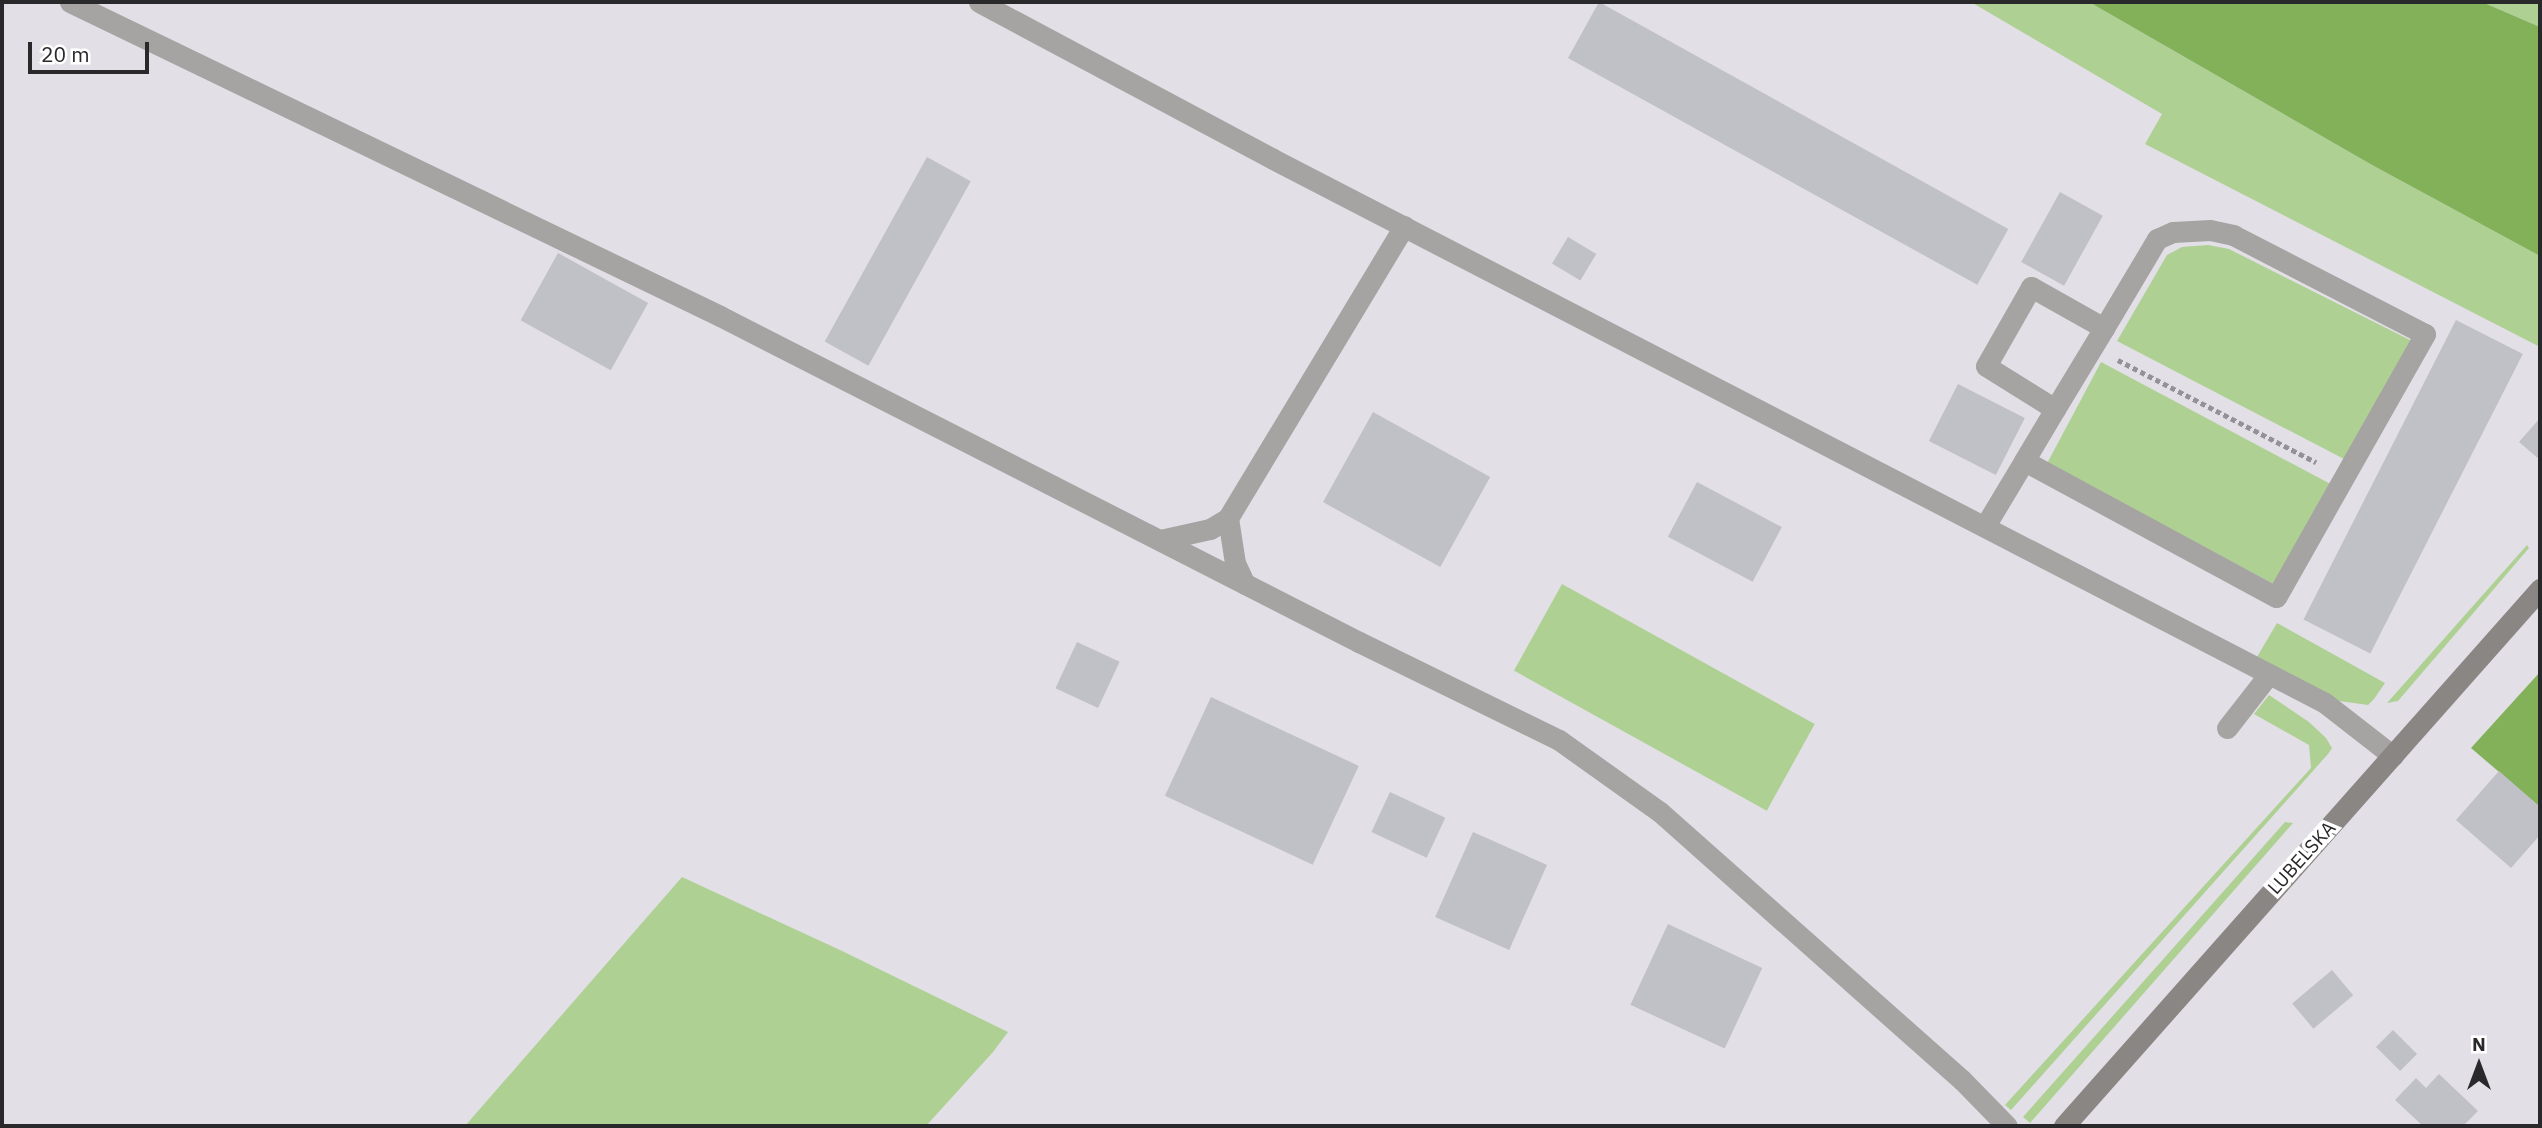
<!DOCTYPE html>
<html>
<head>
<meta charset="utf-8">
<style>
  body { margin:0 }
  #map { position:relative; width:2542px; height:1128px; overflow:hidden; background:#e2dfe7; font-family:"IBM Plex Sans",sans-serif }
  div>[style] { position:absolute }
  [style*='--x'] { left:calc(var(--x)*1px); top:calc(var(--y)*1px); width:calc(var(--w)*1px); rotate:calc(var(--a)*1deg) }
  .green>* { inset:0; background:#aed193; transform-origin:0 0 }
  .forest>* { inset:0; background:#83b15a }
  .building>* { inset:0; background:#c0c0c7; transform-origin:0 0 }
  .path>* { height:4.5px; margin-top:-2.25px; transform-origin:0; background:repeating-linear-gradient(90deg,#949297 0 5px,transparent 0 8.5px) }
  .lane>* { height:21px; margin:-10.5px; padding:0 10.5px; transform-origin:10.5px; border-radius:10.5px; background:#a6a4a2 }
  .secondary>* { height:21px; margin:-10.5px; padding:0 10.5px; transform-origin:10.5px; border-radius:10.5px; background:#8a8683 }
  span { translate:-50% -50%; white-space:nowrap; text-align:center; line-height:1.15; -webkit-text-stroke:7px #fff; paint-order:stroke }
  .street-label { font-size:19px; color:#29292b }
  .frame { position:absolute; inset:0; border:4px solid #29292b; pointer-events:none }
  .north { position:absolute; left:2444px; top:1030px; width:70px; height:70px; -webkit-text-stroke:5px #fff; paint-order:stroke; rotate:0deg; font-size:19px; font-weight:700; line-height:28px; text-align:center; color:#29292b }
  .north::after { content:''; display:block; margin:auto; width:24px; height:32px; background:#29292b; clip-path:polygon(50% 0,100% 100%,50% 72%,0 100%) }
  .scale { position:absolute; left:28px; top:42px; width:121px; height:32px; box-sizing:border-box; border:4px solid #29292b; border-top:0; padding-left:9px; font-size:21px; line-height:24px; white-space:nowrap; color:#29292b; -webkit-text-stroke:5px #fff; paint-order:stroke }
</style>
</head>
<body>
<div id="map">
  <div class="green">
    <div style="clip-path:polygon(1971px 2px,2089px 2px,2372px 165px,2540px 256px,2540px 347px,2145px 144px,2162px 114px)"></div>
    <div style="clip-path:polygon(2482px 2px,2540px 2px,2540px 27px)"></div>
    <div style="clip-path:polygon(2208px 245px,2229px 249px,2412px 341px,2344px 459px,2117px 341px,2167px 255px,2182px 247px)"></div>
    <div style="left:2101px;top:362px;width:261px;height:115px;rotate:28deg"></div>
    <div style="clip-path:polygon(2527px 545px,2529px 548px,2398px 701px,2387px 703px)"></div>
    <div style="left:1562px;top:584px;width:289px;height:99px;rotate:29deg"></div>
    <div style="clip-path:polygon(2277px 623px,2385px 683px,2374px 699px,2368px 705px,2339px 701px,2257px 657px)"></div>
    <div style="clip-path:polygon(2269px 695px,2309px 722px,2326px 738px,2332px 748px,2328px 754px,2011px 1110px,2005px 1105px,2311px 768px,2309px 745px,2254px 714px)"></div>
    <div style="clip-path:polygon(2285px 822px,2293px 823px,2030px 1123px,2023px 1117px)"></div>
    <div style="clip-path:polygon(682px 877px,840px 950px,1008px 1032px,993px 1052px,926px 1126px,465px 1126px)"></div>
  </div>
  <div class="forest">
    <div style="clip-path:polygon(2089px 2px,2482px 2px,2540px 27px,2540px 256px,2372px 165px)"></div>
    <div style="clip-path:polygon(2540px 672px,2540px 807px,2471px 748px)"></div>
  </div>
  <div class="building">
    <div style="left:1599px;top:2px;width:468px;height:64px;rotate:29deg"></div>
    <div style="left:927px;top:157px;width:50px;height:211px;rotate:29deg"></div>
    <div style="left:2060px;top:192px;width:49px;height:80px;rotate:29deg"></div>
    <div style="left:1568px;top:237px;width:33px;height:31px;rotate:31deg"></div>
    <div style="left:558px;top:253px;width:103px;height:77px;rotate:29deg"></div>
    <div style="left:2456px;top:320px;width:75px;height:336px;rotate:27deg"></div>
    <div style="left:1958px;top:384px;width:75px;height:64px;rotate:27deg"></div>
    <div style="left:1373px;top:412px;width:134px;height:103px;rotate:29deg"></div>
    <div style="clip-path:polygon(2540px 418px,2540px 460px,2519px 442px)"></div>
    <div style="left:1697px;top:482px;width:96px;height:62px;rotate:28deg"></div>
    <div style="left:1077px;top:642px;width:47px;height:51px;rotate:25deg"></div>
    <div style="left:1211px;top:697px;width:163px;height:109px;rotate:25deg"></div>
    <div style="clip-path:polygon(2499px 771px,2540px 807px,2540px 835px,2511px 868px,2456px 820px)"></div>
    <div style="left:1390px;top:792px;width:61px;height:44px;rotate:25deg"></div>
    <div style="left:1473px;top:832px;width:81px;height:93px;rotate:24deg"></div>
    <div style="left:1668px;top:924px;width:104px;height:89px;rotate:25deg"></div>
    <div style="left:2332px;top:970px;width:33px;height:52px;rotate:50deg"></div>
    <div style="left:2393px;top:1030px;width:34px;height:24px;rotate:45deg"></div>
    <div style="clip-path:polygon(2439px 1074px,2478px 1111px,2463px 1126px,2423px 1126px,2395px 1100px,2416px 1078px,2426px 1088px)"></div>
  </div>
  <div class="path">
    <div style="--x:2118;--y:360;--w:223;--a:27.3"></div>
  </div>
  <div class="lane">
    <div style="--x:70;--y:2;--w:722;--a:25.78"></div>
    <div style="--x:720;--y:316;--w:717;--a:27.03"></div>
    <div style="--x:1359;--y:642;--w:223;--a:26.1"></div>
    <div style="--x:1559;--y:740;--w:124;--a:35.5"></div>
    <div style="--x:1660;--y:812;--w:404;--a:41.6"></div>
    <div style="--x:1962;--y:1080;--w:64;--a:45.6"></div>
    <div style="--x:979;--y:2;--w:333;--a:28.1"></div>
    <div style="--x:1273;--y:159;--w:1184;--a:27.34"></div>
    <div style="--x:2325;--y:703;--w:86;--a:37.9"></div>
    <div style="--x:2055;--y:409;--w:81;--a:-148.1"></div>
    <div style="--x:1986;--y:366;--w:91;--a:-60.3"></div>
    <div style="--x:2031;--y:287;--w:84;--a:29.3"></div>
    <div style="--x:1228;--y:518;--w:46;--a:81.2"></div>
    <div style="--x:1235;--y:563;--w:23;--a:65"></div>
    <div style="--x:1985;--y:526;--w:76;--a:-59"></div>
    <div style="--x:2024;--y:461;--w:61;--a:-59.2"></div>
    <div style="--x:2055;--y:409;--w:95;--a:-58.8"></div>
    <div style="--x:2104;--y:328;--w:104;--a:-59.2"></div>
    <div style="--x:2157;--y:239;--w:17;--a:-24"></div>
    <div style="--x:2173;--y:232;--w:37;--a:-3"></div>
    <div style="--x:2210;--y:230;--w:24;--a:12"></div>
    <div style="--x:2233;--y:235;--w:216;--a:27.3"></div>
    <div style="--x:2425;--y:334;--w:302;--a:119.5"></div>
    <div style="--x:2276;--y:597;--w:286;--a:-151.6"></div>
    <div style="--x:1160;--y:540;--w:51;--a:-12.4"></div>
    <div style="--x:1210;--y:529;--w:21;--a:-31"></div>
    <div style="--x:1228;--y:518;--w:341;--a:-58.9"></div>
    <div style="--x:2227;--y:728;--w:68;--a:-52.1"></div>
  </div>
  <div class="secondary">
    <div style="--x:2064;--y:1126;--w:718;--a:-48.45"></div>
  </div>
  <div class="street-label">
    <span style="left:2302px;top:858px;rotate:-48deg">LUBELSKA</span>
  </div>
  <div class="frame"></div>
  <div class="north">N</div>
  <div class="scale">20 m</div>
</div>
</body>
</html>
